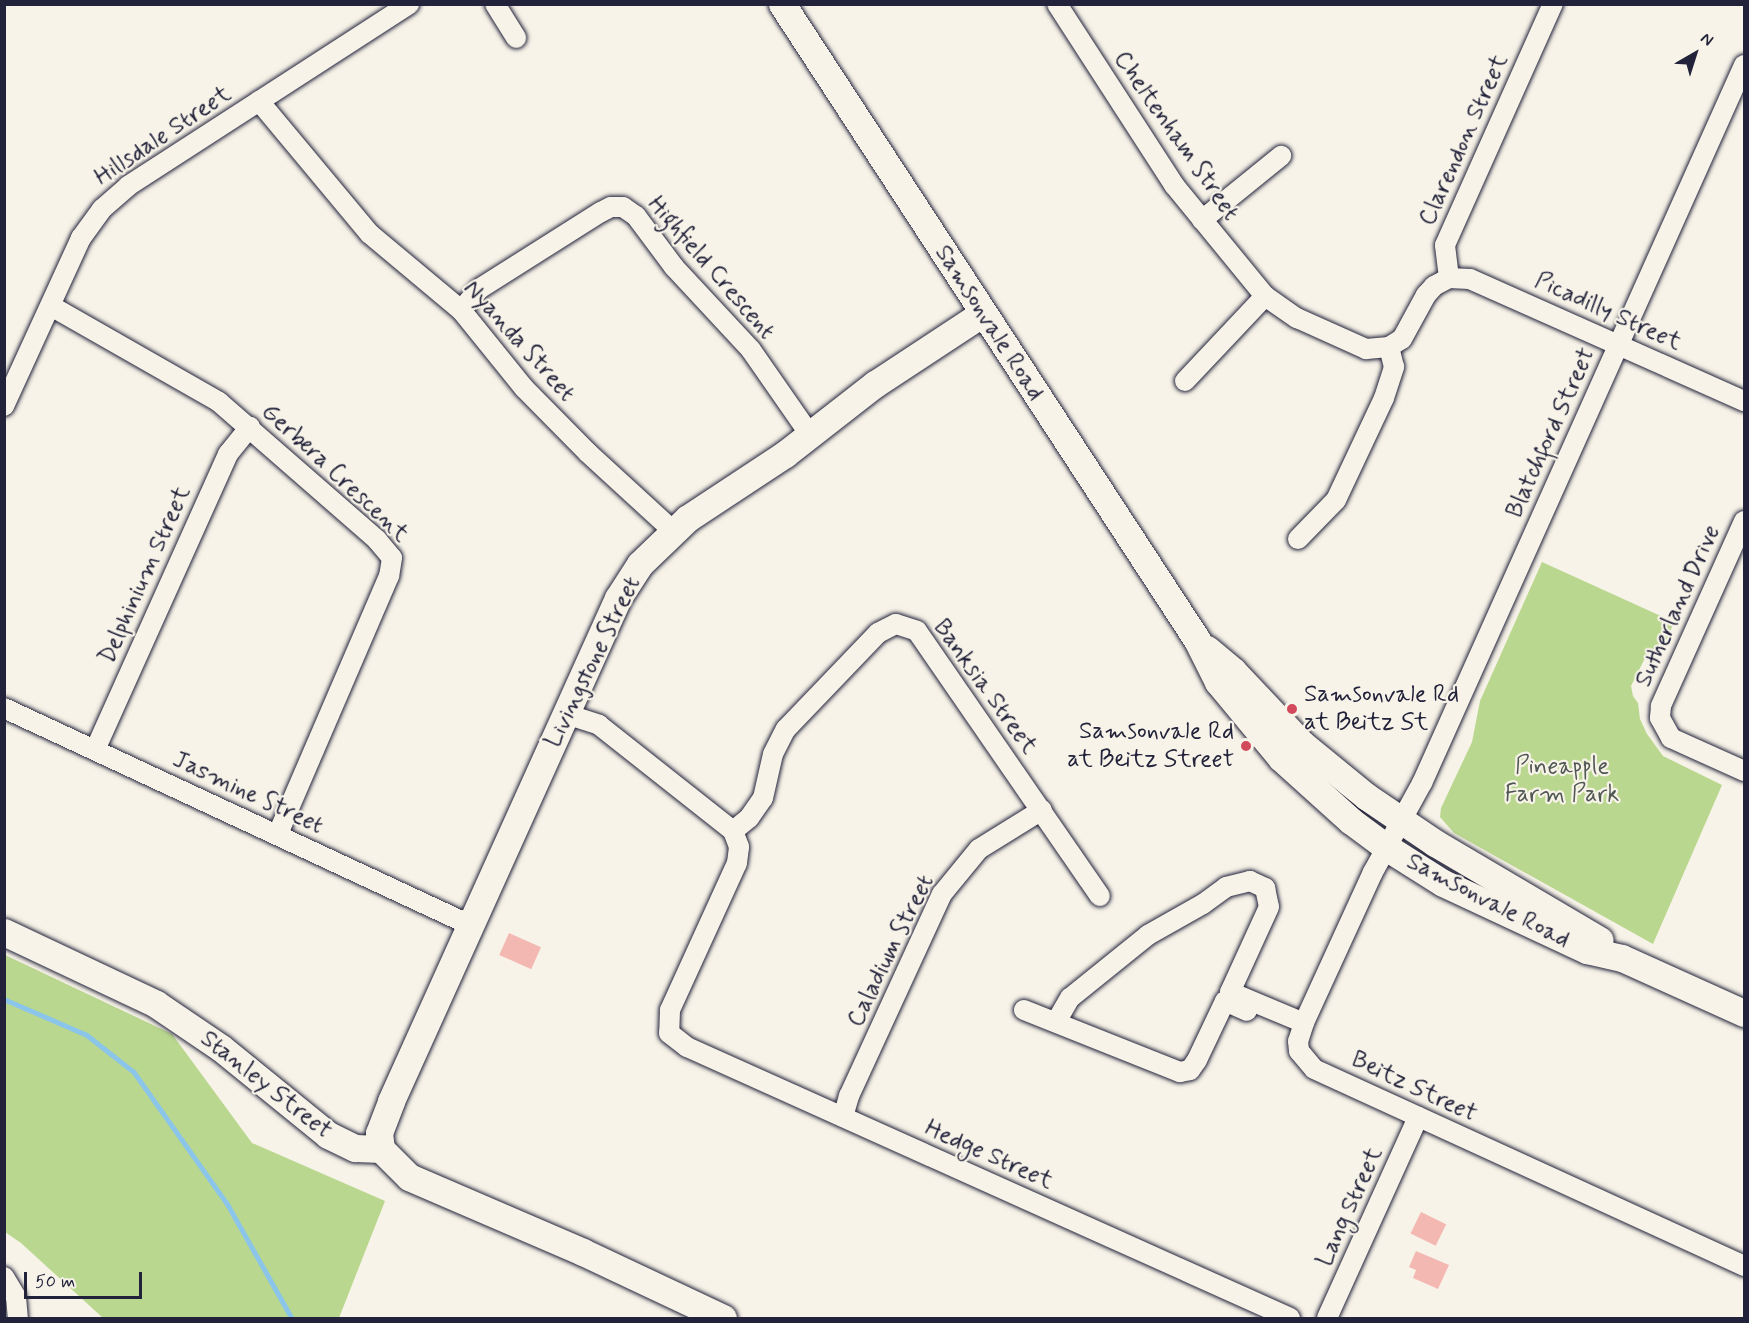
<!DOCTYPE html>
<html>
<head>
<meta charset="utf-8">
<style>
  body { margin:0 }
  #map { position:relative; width:1749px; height:1323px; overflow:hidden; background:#f7f3e8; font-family:Mynerve,sans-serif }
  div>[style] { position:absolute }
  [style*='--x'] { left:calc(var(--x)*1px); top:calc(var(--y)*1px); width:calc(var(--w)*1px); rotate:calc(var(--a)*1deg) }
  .green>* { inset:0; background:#bad78f }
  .stream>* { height:4.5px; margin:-2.25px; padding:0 2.25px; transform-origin:2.25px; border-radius:2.25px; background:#8bc5ea }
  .building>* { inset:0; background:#f4b8b3; transform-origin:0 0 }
  .roads { filter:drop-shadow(0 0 2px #22223b) drop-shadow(0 0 2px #22223b) }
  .street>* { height:20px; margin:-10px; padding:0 10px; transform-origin:10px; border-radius:10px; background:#f7f3e8 }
  .secondary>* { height:27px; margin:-13.5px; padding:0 13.5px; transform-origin:13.5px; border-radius:13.5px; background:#f7f3e8 }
  .dots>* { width:16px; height:16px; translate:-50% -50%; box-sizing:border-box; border:3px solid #f7f3e8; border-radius:50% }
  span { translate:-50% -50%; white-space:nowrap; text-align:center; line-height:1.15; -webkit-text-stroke:4.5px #f7f3e8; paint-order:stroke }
  .street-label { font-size:24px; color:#22223b }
  .poi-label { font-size:24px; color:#22223b }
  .left { translate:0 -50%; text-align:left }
  .right { translate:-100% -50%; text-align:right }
  .park-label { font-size:24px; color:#505854 }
  .frame { position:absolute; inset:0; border:6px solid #22223b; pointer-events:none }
  .north { position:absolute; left:1665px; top:24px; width:60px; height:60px; -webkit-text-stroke:4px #f7f3e8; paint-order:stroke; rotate:39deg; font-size:16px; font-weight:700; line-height:24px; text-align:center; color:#22223b }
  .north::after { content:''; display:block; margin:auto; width:21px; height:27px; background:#22223b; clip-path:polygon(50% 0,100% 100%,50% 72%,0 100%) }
  .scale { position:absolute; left:24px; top:1272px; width:118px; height:27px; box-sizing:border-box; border:3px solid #22223b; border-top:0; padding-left:8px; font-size:18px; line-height:21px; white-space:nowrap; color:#22223b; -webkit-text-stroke:4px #f7f3e8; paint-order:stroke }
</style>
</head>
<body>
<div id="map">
  <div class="green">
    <div style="clip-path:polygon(1542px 562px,1674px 622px,1664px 646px,1648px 652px,1631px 686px,1633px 696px,1638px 703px,1640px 719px,1647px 734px,1663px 756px,1722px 785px,1653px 944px,1454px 833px,1440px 817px,1441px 808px,1472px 742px,1480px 701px)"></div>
    <div style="clip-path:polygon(5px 955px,172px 1034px,252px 1143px,385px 1201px,339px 1318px,103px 1318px,21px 1243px,5px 1232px)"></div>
  </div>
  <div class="stream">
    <div style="--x:4;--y:999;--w:90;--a:23.4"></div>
    <div style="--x:87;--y:1035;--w:60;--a:38.2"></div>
    <div style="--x:134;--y:1072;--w:163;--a:54.7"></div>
    <div style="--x:228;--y:1205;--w:130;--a:60.5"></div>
  </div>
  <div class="building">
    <div style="left:509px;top:933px;width:35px;height:24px;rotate:24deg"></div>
    <div style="left:1421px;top:1212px;width:28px;height:24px;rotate:26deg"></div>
    <div style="clip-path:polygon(1416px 1251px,1449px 1265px,1438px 1289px,1413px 1278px,1416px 1270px,1409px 1267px)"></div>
  </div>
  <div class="roads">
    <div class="street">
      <div style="--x:495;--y:4;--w:40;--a:58"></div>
      <div style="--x:1057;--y:4;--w:216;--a:57.1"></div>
      <div style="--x:1174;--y:185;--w:144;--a:50.7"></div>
      <div style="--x:1265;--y:296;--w:39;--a:35"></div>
      <div style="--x:1297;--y:318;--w:76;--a:24.2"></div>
      <div style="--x:1366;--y:349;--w:23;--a:-5"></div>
      <div style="--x:1389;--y:347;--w:15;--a:-32"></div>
      <div style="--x:1402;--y:339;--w:50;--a:-61.4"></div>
      <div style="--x:1426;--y:295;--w:12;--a:-48"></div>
      <div style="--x:1434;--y:286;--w:17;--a:-28"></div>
      <div style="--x:1449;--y:278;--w:33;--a:-97"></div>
      <div style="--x:1445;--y:245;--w:264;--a:-65.9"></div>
      <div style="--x:1744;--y:65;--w:787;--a:114.15"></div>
      <div style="--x:1422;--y:783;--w:102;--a:118.8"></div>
      <div style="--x:1373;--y:872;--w:166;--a:114.6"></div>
      <div style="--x:1304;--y:1023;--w:19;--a:108"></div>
      <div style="--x:1298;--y:1041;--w:10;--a:84"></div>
      <div style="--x:1299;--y:1051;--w:23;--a:50"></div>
      <div style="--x:1314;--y:1069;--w:473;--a:24.6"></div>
      <div style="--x:259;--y:101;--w:173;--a:50.2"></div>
      <div style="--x:370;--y:234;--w:119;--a:39.9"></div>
      <div style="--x:461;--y:310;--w:100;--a:51.1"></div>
      <div style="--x:524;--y:388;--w:91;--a:45.4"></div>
      <div style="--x:588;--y:453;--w:115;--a:42.5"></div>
      <div style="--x:1202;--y:220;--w:102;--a:-39"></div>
      <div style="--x:1449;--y:278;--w:21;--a:3"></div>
      <div style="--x:1470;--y:279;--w:300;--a:24"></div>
      <div style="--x:51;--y:306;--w:193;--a:29.7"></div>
      <div style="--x:219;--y:402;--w:210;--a:41.1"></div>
      <div style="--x:377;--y:540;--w:23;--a:50"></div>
      <div style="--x:392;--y:558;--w:18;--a:99"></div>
      <div style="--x:389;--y:576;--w:281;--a:113.3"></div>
      <div style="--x:461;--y:310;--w:28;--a:-49"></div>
      <div style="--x:479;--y:289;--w:144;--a:-32.3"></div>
      <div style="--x:601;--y:212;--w:11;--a:-27"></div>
      <div style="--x:611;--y:207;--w:12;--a:0"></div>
      <div style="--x:623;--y:207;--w:16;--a:35"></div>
      <div style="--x:636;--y:216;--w:64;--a:53.3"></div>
      <div style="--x:674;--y:267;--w:113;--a:47.1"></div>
      <div style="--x:751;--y:350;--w:103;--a:55.2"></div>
      <div style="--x:1185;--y:381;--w:117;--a:-46.7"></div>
      <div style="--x:4;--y:406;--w:185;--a:-65.4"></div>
      <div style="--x:81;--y:238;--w:36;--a:-54"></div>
      <div style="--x:102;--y:209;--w:35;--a:-41"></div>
      <div style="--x:128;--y:186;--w:335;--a:-32.9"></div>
      <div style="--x:1744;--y:521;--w:203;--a:114.2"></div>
      <div style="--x:1661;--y:706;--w:12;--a:95"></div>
      <div style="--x:1660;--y:718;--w:23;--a:61"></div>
      <div style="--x:1671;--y:738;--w:80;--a:24.3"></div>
      <div style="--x:1298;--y:539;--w:54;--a:-45.7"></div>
      <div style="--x:1336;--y:500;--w:113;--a:-64.8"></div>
      <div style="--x:1384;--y:398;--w:33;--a:-72"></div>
      <div style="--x:1394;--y:367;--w:21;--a:-104"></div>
      <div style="--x:4;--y:708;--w:514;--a:24.97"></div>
      <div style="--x:566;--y:714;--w:35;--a:18"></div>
      <div style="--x:599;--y:725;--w:171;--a:38.3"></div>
      <div style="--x:733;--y:831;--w:17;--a:69"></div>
      <div style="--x:739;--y:847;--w:16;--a:97"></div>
      <div style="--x:737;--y:863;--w:162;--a:114.5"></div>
      <div style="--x:670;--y:1010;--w:23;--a:92"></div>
      <div style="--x:669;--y:1033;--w:23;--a:38"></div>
      <div style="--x:687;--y:1047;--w:661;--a:24.2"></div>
      <div style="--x:95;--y:750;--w:325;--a:-65.8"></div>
      <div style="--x:228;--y:454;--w:35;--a:-51"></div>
      <div style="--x:733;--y:831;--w:21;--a:-39"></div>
      <div style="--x:749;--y:818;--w:24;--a:-55"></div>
      <div style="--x:763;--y:798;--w:45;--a:-77.2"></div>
      <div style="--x:773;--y:754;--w:28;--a:-63"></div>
      <div style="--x:786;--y:729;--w:133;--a:-46.2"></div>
      <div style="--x:878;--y:633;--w:20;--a:-27"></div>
      <div style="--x:896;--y:624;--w:22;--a:18"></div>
      <div style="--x:917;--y:631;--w:322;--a:55.4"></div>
      <div style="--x:1024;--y:1010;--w:168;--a:21.7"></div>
      <div style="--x:1180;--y:1072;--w:10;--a:-11"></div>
      <div style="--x:1190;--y:1070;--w:12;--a:-55"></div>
      <div style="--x:1197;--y:1060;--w:65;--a:-64.6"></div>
      <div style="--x:1225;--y:1001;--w:24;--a:24"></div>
      <div style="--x:1056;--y:1022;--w:28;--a:-60"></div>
      <div style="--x:1070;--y:998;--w:100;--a:-38.9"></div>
      <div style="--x:1148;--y:935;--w:63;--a:-29.4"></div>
      <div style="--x:1203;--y:904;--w:29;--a:-36"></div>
      <div style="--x:1226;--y:887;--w:25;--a:-14"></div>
      <div style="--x:1250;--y:881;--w:17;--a:25"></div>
      <div style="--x:1265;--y:888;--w:19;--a:78"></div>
      <div style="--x:1269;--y:907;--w:94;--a:114.6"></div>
      <div style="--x:1230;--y:992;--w:80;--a:22.7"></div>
      <div style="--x:843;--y:1117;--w:22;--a:-74"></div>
      <div style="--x:849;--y:1096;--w:222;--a:-65.3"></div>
      <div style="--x:942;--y:894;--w:58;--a:-50.6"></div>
      <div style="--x:979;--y:849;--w:74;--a:-31.8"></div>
      <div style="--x:4;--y:1277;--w:23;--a:59"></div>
      <div style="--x:16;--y:1297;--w:21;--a:85"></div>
      <div style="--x:1327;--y:1318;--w:221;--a:-65.6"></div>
    </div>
    <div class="secondary">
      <div style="--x:782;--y:4;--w:759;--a:56.87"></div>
      <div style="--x:1197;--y:640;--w:47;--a:63.4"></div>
      <div style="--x:1218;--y:682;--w:99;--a:50.3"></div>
      <div style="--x:1281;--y:758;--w:94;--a:42"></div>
      <div style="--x:1351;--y:821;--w:44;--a:36.6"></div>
      <div style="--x:1386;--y:847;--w:67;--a:32.3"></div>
      <div style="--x:1443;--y:883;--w:159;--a:25"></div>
      <div style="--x:1587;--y:950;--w:36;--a:13"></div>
      <div style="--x:1622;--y:958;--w:134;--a:24.3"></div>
      <div style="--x:1207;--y:649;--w:34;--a:40"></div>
      <div style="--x:1233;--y:671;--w:100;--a:46.6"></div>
      <div style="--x:1302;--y:744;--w:84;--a:39.2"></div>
      <div style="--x:1367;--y:797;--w:82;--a:34.1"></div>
      <div style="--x:1435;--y:843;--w:191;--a:30.5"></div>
      <div style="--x:4;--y:932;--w:168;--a:25.3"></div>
      <div style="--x:156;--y:1004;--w:78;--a:34.1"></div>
      <div style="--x:221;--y:1048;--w:138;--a:39.1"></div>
      <div style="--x:328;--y:1135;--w:30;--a:26"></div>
      <div style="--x:355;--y:1148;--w:26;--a:2"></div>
      <div style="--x:723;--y:1318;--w:155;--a:-154.8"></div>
      <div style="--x:583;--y:1252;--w:189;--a:-156.7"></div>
      <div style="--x:409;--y:1177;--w:40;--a:-135"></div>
      <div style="--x:381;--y:1149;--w:16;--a:-97"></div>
      <div style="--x:379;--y:1133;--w:34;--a:-69"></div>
      <div style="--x:391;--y:1101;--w:552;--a:-65.71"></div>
      <div style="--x:618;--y:598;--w:40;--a:-57.1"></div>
      <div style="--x:640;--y:564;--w:66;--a:-43.8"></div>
      <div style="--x:688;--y:518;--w:116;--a:-33.4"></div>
      <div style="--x:785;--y:454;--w:114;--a:-37.9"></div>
      <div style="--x:875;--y:384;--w:129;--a:-33.3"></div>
    </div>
  </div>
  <div class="dots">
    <div style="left:1292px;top:709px;background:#d1495b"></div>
    <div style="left:1246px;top:746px;background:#d1495b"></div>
  </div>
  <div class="street-label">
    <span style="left:163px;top:136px;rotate:-34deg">Hillsdale Street</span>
    <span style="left:1176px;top:136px;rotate:55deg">Cheltenham Street</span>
    <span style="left:1464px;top:140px;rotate:-66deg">Clarendon Street</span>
    <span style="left:711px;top:268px;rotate:49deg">Highfield Crescent</span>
    <span style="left:1608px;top:312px;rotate:24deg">Picadilly Street</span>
    <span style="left:989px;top:323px;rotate:57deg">Samsonvale Road</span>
    <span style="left:519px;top:341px;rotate:48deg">Nyanda Street</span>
    <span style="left:1551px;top:433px;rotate:-66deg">Blatchford Street</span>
    <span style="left:335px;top:473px;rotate:43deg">Gerbera Crescent</span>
    <span style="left:145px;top:575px;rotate:-66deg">Delphinium Street</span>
    <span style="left:1678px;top:606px;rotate:-66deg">Sutherland Drive</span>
    <span style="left:593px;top:662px;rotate:-64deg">Livingstone Street</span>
    <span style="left:985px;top:687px;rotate:54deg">Banksia Street</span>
    <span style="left:248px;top:793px;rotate:25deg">Jasmine Street</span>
    <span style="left:1488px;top:901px;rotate:27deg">Samsonvale Road</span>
    <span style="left:891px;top:951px;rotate:-64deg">Caladium Street</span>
    <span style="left:266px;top:1085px;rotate:38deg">Stanley Street</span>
    <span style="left:1414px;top:1087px;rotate:25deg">Beitz Street</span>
    <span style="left:989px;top:1155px;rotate:24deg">Hedge Street</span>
    <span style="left:1350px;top:1207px;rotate:-66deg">Lang Street</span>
  </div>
  <div class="poi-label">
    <span class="left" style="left:1304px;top:709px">Samsonvale Rd<br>at Beitz St</span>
    <span class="right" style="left:1234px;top:746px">Samsonvale Rd<br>at Beitz Street</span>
  </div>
  <div class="park-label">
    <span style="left:1562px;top:781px">Pineapple<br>Farm Park</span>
  </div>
  <div class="frame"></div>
  <div class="north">N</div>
  <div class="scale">50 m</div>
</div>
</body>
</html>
